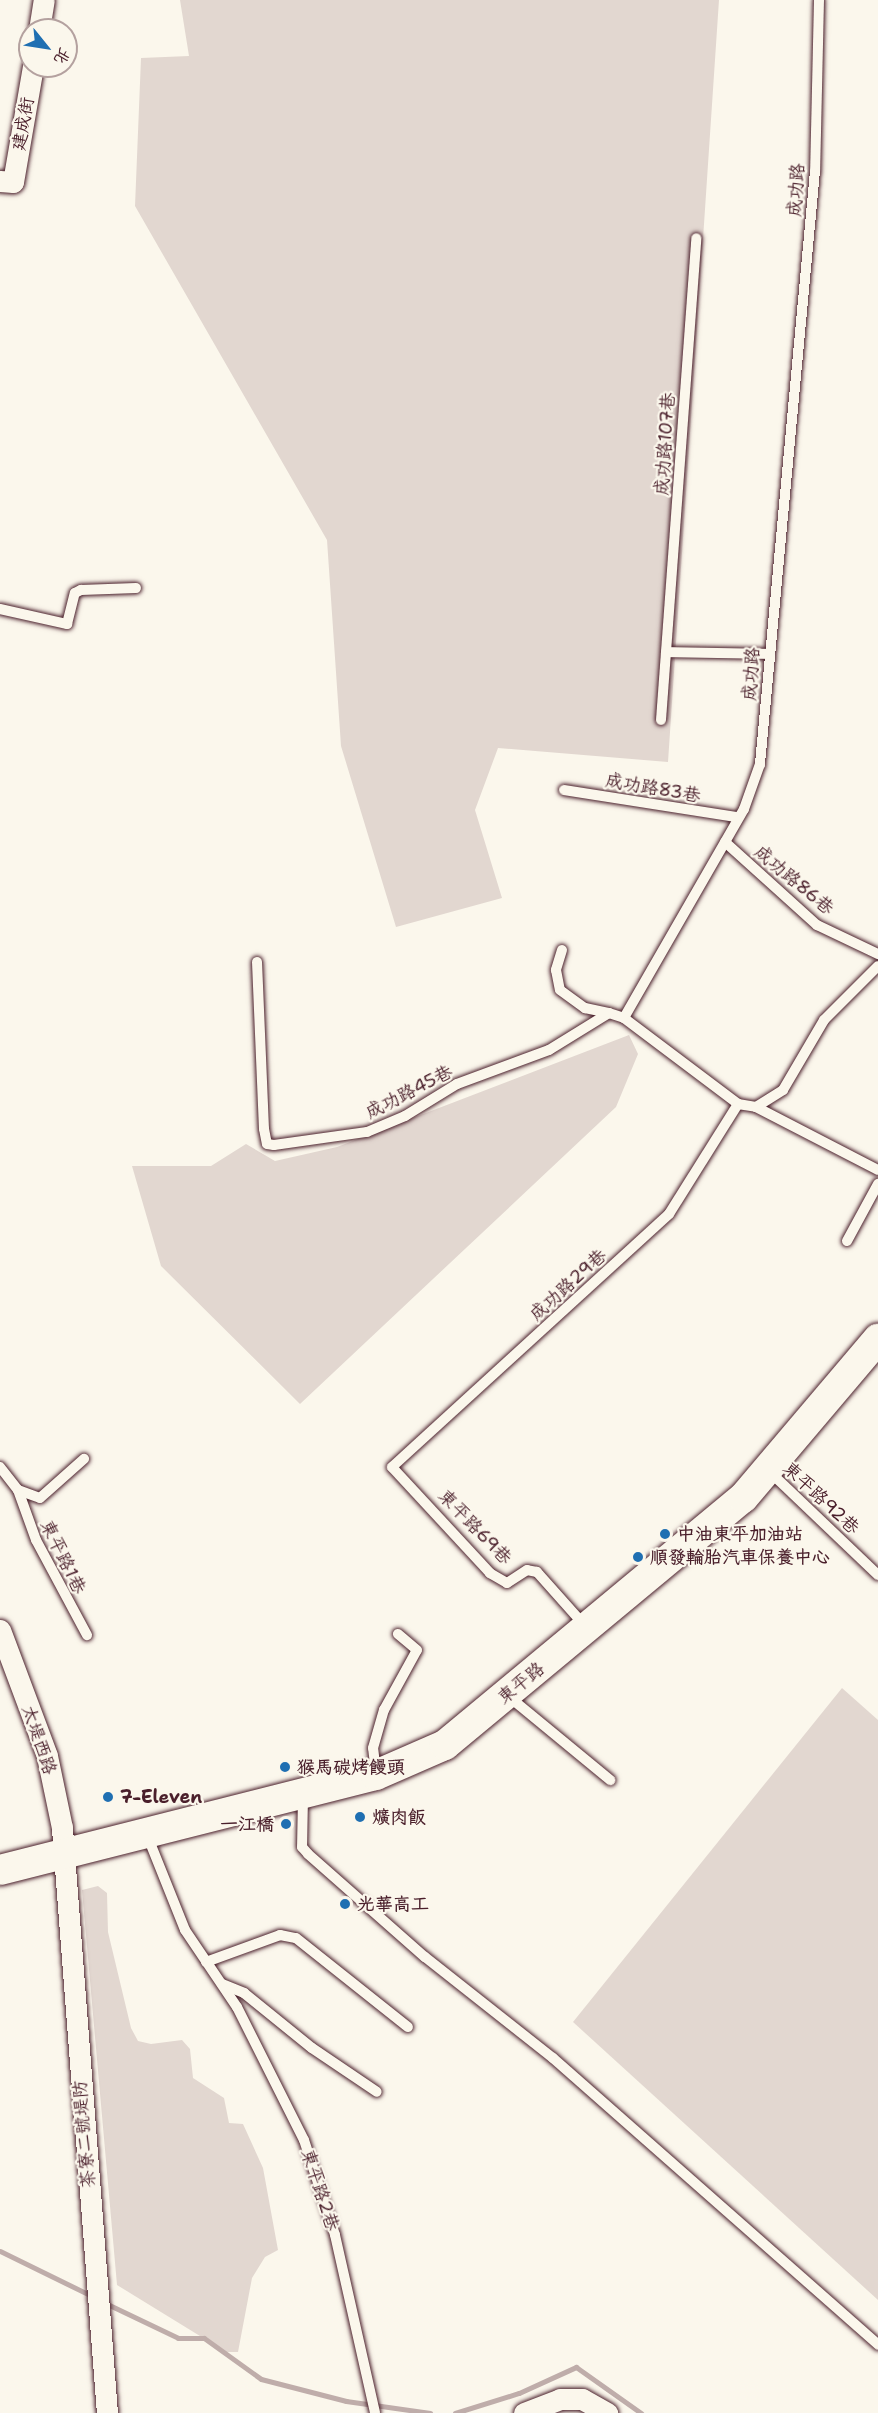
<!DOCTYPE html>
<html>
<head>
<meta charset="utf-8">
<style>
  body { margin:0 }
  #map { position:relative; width:878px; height:2413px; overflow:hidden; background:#fbf7ec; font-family:"Shantell Sans","LXGW WenKai TC",sans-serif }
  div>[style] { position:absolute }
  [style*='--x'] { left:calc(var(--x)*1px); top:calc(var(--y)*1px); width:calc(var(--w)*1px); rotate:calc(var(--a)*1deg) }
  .green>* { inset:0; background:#e2d7d0 }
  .stream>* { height:5px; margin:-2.5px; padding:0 2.5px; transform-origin:2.5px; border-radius:2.5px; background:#bfadaa }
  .roads { filter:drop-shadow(0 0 2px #4a1f2b) drop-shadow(0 0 2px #4a1f2b) }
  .service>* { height:10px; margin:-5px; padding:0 5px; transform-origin:5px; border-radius:5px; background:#fbf7ec }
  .minor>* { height:21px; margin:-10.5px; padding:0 10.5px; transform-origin:10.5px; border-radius:10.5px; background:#fbf7ec }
  .secondary>* { height:30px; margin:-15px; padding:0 15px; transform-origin:15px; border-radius:15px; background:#fbf7ec }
  .dots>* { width:16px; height:16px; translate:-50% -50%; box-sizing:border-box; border:3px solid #fbf7ec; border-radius:50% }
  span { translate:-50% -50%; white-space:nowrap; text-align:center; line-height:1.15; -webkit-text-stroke:4.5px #fbf7ec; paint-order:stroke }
  .street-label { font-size:18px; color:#4a1f2b }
  .poi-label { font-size:18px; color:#4a1f2b; font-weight:700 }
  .left { translate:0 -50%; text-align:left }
  .right { translate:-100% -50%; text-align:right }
  .north { position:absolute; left:18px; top:18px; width:60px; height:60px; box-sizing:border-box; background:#fbf7ec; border:2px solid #b4a19f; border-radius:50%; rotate:120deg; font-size:16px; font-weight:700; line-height:24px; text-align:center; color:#4a1f2b }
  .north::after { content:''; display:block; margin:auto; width:21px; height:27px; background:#1f6fb2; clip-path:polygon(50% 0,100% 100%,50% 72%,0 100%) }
</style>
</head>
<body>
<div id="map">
  <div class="green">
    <div style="clip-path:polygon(180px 0,719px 0,668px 762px,498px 748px,475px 810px,502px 898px,396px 927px,341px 746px,327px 540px,135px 206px,141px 58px,189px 56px)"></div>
    <div style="clip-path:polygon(629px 1035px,638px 1054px,616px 1107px,300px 1404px,161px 1266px,132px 1166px,211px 1166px,246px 1144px,275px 1161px,337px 1147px)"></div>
    <div style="clip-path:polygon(842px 1688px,878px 1720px,878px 2300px,573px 2022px)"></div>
    <div style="clip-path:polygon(98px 1886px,107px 1893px,108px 1932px,131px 2028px,138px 2041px,151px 2044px,182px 2040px,190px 2049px,193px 2078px,224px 2098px,229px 2123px,243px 2124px,263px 2168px,278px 2250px,265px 2257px,252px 2278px,238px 2352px,226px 2352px,117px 2285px,82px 1890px)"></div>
  </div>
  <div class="stream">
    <div style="--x:0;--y:2251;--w:102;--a:26.1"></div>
    <div style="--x:103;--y:2302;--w:83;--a:25.6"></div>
    <div style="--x:178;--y:2338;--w:26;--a:0"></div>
    <div style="--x:204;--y:2338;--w:70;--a:35.7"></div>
    <div style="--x:261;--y:2379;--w:88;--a:14.5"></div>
    <div style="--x:346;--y:2401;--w:85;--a:8.1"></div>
    <div style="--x:455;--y:2413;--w:67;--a:-17.4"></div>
    <div style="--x:519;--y:2393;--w:63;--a:-24.5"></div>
    <div style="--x:576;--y:2367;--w:80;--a:35.3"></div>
  </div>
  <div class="roads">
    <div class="service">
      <div style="--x:819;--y:0;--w:171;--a:91.3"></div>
      <div style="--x:815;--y:171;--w:596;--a:95.3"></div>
      <div style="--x:760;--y:764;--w:48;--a:109.6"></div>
      <div style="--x:744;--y:809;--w:241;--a:119.9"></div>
      <div style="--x:624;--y:1018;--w:143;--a:37"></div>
      <div style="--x:738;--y:1104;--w:18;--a:9"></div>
      <div style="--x:756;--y:1107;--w:137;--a:27.3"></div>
      <div style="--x:0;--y:609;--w:69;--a:12.6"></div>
      <div style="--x:67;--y:624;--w:32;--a:-76"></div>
      <div style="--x:75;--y:593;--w:7;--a:-27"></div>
      <div style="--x:81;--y:590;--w:55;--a:-2.1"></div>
      <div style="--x:666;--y:652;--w:103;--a:1.1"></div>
      <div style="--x:661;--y:720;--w:483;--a:-85.8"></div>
      <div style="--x:564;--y:790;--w:174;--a:8.9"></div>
      <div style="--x:725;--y:842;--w:124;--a:42.1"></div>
      <div style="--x:817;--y:925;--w:68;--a:25.4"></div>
      <div style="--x:562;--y:950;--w:21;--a:107"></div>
      <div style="--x:556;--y:970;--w:20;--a:79"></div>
      <div style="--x:560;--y:990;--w:31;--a:36"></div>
      <div style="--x:585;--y:1008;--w:25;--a:12"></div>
      <div style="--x:257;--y:962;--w:167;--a:87.6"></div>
      <div style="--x:264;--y:1129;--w:15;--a:79"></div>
      <div style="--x:267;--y:1144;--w:7;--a:8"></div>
      <div style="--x:274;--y:1145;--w:94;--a:-8"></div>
      <div style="--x:367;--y:1132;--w:41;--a:-22.8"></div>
      <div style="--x:405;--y:1116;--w:61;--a:-31.6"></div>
      <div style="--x:457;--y:1084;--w:98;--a:-20.3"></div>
      <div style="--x:549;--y:1050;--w:70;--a:-31.7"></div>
      <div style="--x:609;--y:1013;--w:16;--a:18"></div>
      <div style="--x:756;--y:1107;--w:32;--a:-32"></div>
      <div style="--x:783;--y:1090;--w:81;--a:-59.6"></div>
      <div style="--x:824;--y:1020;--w:76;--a:-45"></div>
      <div style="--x:847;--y:1241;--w:65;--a:-61.5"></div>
      <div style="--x:0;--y:1467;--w:29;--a:52"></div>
      <div style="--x:18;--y:1490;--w:53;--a:70.2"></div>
      <div style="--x:36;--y:1540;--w:108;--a:61.8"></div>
      <div style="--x:768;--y:1470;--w:152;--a:43.7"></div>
      <div style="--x:18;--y:1490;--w:23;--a:20"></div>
      <div style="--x:40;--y:1498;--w:59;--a:-41.6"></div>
      <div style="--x:586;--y:1627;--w:74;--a:-131.7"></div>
      <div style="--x:537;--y:1572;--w:10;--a:-169"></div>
      <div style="--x:527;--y:1570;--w:24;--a:147"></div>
      <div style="--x:507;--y:1583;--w:20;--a:-150"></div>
      <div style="--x:490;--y:1573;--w:144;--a:-132.8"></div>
      <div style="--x:392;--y:1467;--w:375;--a:-42.4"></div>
      <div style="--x:669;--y:1214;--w:130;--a:-57.9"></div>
      <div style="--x:507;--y:1695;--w:134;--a:39.5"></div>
      <div style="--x:376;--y:1772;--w:24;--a:-97"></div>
      <div style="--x:373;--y:1748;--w:40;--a:-74"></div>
      <div style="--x:384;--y:1710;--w:68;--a:-61.2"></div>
      <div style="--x:417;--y:1650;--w:25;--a:-140"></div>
      <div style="--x:303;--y:1797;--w:50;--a:91.1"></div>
      <div style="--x:302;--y:1847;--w:9;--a:49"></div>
      <div style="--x:308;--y:1854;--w:156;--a:41.4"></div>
      <div style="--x:425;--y:1957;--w:163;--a:38.3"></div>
      <div style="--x:553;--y:2058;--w:434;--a:41.4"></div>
      <div style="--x:147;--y:1835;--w:102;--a:68.2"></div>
      <div style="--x:185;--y:1930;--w:93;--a:56"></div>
      <div style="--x:237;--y:2007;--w:149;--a:63.3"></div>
      <div style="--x:304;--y:2140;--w:100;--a:71.9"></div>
      <div style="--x:335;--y:2235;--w:182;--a:77.3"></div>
      <div style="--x:206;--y:1962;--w:79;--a:-20"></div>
      <div style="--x:280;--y:1935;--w:16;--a:11"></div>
      <div style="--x:296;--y:1938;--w:143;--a:38.5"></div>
      <div style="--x:222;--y:1984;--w:24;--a:22"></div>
      <div style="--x:244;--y:1993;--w:87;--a:39"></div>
      <div style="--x:312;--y:2048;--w:78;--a:34.1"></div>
    </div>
    <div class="minor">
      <div style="--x:39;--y:30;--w:30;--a:-81"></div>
      <div style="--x:0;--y:181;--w:13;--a:4"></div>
      <div style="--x:13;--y:182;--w:118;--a:-80.2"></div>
      <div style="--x:0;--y:1630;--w:134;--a:69.5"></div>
      <div style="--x:47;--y:1756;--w:74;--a:78.2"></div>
      <div style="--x:62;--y:1828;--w:587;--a:85.6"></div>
      <div style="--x:524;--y:2413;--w:39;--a:-21"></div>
      <div style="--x:560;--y:2399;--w:22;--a:0"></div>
      <div style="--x:582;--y:2399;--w:29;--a:29"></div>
    </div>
    <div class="secondary">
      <div style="--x:0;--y:1870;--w:388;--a:-14.2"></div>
      <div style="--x:376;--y:1775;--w:75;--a:-23.5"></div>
      <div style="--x:445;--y:1745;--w:387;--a:-39.7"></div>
      <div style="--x:743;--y:1498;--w:209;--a:-49.7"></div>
    </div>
  </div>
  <div class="dots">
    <div style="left:665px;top:1534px;background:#1f6fb2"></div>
    <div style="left:638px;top:1557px;background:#1f6fb2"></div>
    <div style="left:285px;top:1767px;background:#1f6fb2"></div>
    <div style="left:108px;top:1797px;background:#1f6fb2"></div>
    <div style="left:360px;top:1817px;background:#1f6fb2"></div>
    <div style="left:286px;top:1824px;background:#1f6fb2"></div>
    <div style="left:345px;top:1904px;background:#1f6fb2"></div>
  </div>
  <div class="street-label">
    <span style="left:23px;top:124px;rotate:-80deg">建成街</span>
    <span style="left:796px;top:190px;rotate:-86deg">成功路</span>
    <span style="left:665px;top:444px;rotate:-86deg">成功路107巷</span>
    <span style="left:751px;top:674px;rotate:-86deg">成功路</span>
    <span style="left:653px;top:788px;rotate:10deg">成功路83巷</span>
    <span style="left:794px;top:880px;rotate:40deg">成功路86巷</span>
    <span style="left:409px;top:1092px;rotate:-27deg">成功路45巷</span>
    <span style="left:568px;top:1285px;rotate:-42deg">成功路29巷</span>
    <span style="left:821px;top:1498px;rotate:43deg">東平路92巷</span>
    <span style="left:475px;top:1527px;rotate:46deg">東平路69巷</span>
    <span style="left:63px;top:1557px;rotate:64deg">東平路1巷</span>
    <span style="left:521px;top:1683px;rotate:-39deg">東平路</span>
    <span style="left:39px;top:1740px;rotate:71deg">太堤西路</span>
    <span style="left:84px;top:2134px;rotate:-95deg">茶寮二號堤防</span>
    <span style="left:320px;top:2190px;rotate:72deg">東平路2巷</span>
  </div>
  <div class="poi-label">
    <span class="left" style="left:677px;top:1534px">中油東平加油站</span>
    <span class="left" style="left:650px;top:1557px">順發輪胎汽車保養中心</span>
    <span class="left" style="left:297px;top:1767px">猴馬碳烤饅頭</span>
    <span class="left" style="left:120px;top:1797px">7-Eleven</span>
    <span class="left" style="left:372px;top:1817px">爌肉飯</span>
    <span class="right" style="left:274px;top:1824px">一江橋</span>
    <span class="left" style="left:357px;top:1904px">光華高工</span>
  </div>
  <div class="north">北</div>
</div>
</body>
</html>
